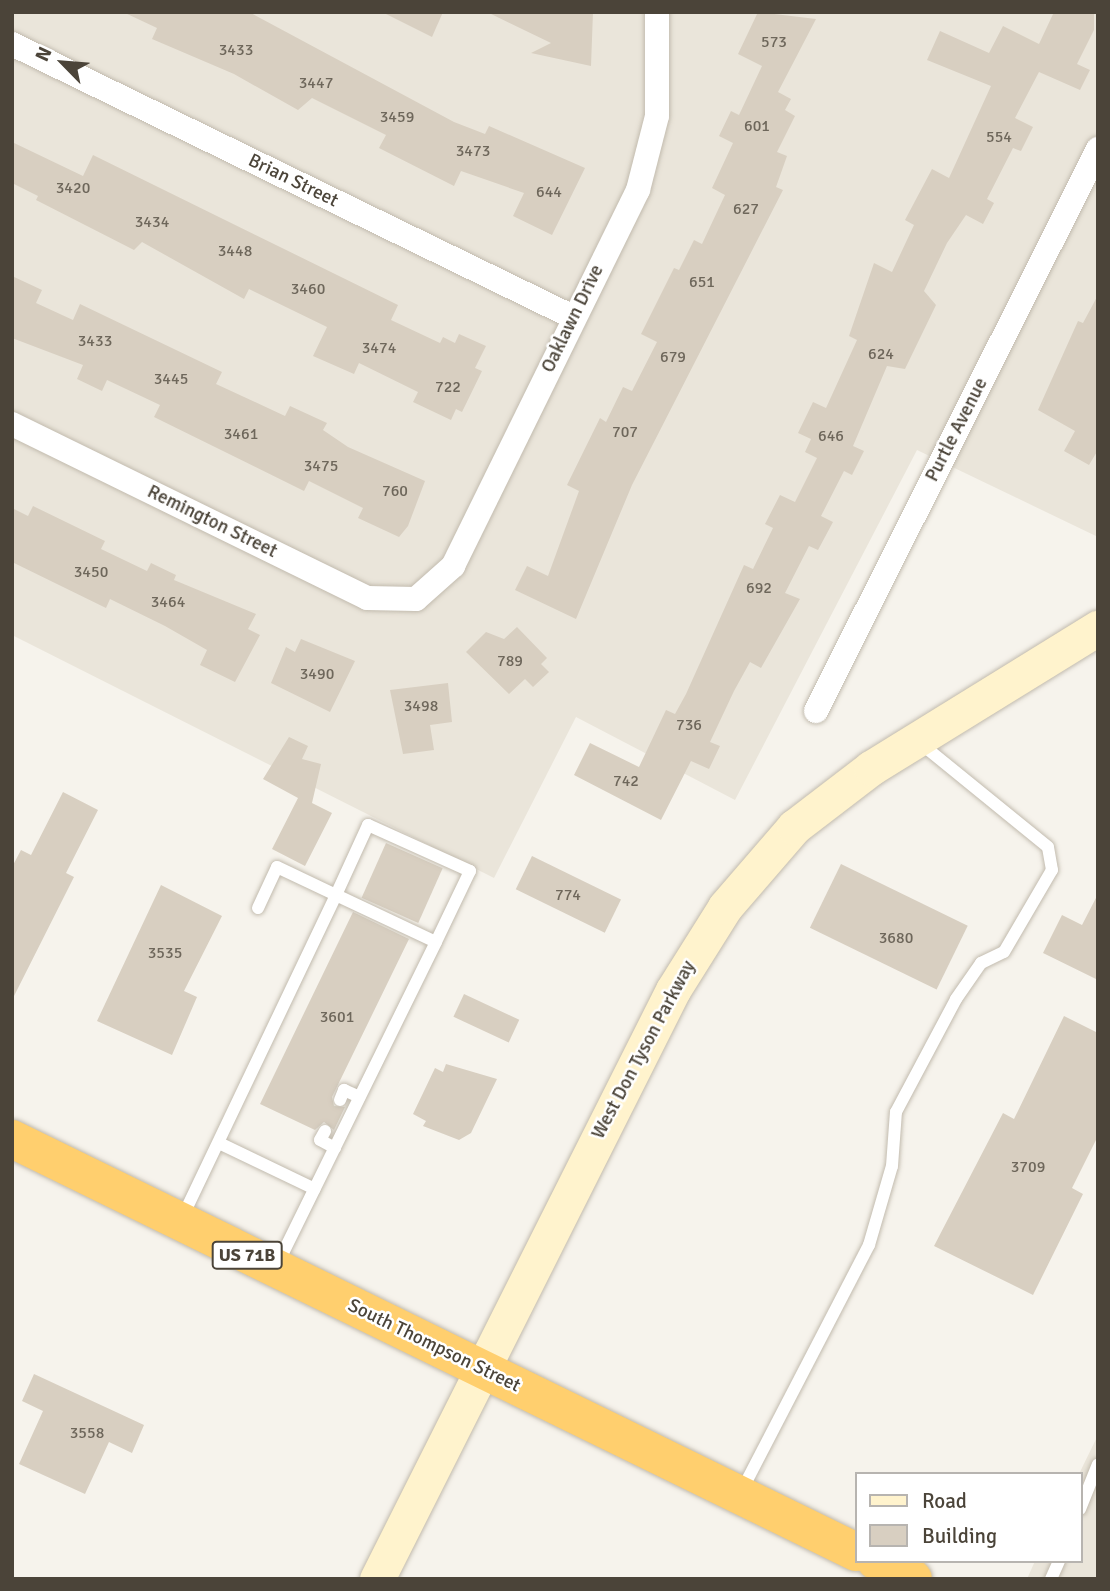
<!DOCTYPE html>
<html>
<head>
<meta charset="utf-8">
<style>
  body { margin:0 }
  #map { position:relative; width:1110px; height:1591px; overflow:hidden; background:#f6f3ec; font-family:Signika,sans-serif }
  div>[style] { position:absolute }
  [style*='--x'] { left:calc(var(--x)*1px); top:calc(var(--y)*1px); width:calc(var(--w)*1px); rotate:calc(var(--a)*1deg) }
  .residential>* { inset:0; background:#eae5da }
  .building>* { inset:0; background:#d8cfc1; transform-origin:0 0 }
  .roads { filter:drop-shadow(0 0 2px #c2bbae) drop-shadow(0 0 2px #c2bbae) }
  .lane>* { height:12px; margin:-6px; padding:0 6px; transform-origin:6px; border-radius:6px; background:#fff }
  .street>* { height:24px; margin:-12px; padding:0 12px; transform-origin:12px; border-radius:12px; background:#fff }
  .secondary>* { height:35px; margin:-17.5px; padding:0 17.5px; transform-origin:17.5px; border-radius:17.5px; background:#fff3cd }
  .highway>* { height:38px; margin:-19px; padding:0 19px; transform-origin:19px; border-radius:19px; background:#ffcf6e }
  span { translate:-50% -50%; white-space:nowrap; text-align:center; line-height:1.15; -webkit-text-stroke:5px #fff; paint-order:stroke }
  .number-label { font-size:16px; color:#6e675b }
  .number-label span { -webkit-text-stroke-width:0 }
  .shield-label span { padding:2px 5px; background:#fff; border:2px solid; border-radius:5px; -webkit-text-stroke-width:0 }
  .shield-label { font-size:18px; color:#4b4439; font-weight:700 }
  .street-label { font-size:19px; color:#4b4439 }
  .frame { position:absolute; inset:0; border:14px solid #4b4439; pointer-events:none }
  .legend { position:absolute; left:855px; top:1472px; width:228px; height:91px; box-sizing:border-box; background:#fff; border:2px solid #b7b4b0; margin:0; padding:9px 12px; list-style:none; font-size:21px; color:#4b4439 }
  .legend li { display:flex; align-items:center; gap:14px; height:35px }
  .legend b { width:35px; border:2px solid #b7b4b0 }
  .north { position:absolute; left:28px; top:28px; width:70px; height:70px; -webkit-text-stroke:5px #fff; paint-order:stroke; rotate:295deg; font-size:19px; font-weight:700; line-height:28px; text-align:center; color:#4b4439 }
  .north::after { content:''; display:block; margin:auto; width:24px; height:32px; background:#4b4439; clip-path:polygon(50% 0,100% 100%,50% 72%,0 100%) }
</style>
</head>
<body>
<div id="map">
  <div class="residential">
    <div style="clip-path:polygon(12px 12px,1098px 12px,1098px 537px,917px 450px,735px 800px,576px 717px,494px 878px,12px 635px)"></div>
    <div style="clip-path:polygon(1098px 1435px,1098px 1579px,1027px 1579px,1035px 1561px,1080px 1561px,1079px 1474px)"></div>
  </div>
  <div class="building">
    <div style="clip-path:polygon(123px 12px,249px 12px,454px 122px,485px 134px,489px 126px,585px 168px,552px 235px,513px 216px,524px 193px,461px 171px,454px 186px,379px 148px,386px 135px,312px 98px,298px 110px,234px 74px,152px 39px,157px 28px)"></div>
    <div style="clip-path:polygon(382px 12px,443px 12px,432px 37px)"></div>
    <div style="clip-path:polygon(487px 12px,593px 12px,591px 66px,531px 53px,551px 43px)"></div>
    <div style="clip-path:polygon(758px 12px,816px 19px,778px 92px,791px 99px,785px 110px,795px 116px,777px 152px,787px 156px,776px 187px,783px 190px,632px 485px,576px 619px,515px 590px,527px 566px,548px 576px,579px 491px,567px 485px,600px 418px,606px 422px,623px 387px,632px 391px,657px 342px,641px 334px,674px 268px,679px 270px,694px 240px,702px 244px,725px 195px,712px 188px,733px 143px,719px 136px,731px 111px,739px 115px,762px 66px,738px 54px)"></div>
    <div style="clip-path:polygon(1054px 12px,1094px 12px,1094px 30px,1077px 64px,1090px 70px,1080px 90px,1039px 72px,1015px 118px,1033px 127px,1021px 151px,1013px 148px,987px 199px,994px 203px,983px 224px,966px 215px,947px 243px,924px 291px,936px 305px,905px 369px,887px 366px,853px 446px,864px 451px,852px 475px,844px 471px,821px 516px,833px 522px,818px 550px,809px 546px,785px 593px,800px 599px,761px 668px,750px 662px,734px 691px,710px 742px,720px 746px,709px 769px,691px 761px,661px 820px,574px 775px,590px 743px,639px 767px,666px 710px,675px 714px,686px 694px,744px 565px,753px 569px,773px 528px,765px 524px,780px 495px,795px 502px,817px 458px,805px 452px,811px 439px,798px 433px,813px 402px,826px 408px,857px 340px,849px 336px,874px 263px,892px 272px,914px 225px,905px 220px,932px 169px,949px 178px,991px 86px,927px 60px,940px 31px,989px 53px,1003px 26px,1039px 44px)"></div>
    <div style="clip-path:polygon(12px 142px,83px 176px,93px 155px,398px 305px,391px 320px,440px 343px,443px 337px,455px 343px,459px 334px,486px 346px,475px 368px,482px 371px,462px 412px,456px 409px,451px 420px,413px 402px,418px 392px,359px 363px,354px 374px,313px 356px,327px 327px,249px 289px,244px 299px,142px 242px,134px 250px,36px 200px,38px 196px,12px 183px)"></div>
    <div style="clip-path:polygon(12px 276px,42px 290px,36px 303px,73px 320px,80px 304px,222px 372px,216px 384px,285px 416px,290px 406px,327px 423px,323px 430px,348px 447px,425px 481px,408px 526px,399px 537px,358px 518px,363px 508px,309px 481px,304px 491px,154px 417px,160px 405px,107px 380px,102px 391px,77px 379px,83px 365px,12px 338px)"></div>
    <div style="clip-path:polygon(1098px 295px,1098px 450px,1089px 465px,1064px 451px,1075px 431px,1038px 410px,1078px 321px,1083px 323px)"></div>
    <div style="clip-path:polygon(33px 506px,105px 541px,101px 549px,147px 571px,151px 563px,176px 575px,174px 580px,256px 614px,248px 629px,260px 635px,235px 682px,200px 665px,207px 650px,165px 626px,110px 599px,106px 608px,12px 562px,12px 508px,28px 516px)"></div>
    <div style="clip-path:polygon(517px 627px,547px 658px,541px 664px,549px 672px,533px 687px,525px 679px,509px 694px,466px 652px,486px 632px,504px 639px)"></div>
    <div style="clip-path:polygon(301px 639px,355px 661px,330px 712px,271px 683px,286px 647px,295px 652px)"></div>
    <div style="clip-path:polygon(448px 683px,452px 722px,430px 725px,434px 750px,403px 754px,390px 690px)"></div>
    <div style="clip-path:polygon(289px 737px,308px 746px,302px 759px,321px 764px,312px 803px,332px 813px,305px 866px,272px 849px,298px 798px,263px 779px)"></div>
    <div style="clip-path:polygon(63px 792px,98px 810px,66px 873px,74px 877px,12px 1000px,12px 867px,21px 850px,31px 855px)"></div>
    <div style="left:386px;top:843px;width:62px;height:60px;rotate:24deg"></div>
    <div style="left:532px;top:856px;width:99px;height:37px;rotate:26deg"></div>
    <div style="left:841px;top:864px;width:141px;height:71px;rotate:26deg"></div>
    <div style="clip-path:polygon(161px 885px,222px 916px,184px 991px,197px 997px,172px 1055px,97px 1021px)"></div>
    <div style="clip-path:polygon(1098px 894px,1098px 980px,1043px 953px,1062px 915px,1082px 925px)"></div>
    <div style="clip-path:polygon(353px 912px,409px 939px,332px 1097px,334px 1106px,345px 1107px,334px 1130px,324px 1122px,315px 1130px,260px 1104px)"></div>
    <div style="left:464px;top:994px;width:61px;height:25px;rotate:25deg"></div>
    <div style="clip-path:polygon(1064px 1016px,1098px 1033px,1098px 1136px,1072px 1188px,1083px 1194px,1033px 1295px,934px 1246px,1003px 1113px,1014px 1119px)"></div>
    <div style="clip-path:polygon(446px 1064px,497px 1079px,471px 1133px,459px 1140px,423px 1126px,426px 1121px,413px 1114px,435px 1068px,443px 1072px)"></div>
    <div style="clip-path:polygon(34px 1374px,144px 1425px,132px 1453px,109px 1442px,85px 1494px,19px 1464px,43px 1411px,22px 1401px)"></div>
  </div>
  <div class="roads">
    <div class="lane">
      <div style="--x:258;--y:908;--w:45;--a:-65.1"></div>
      <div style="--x:277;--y:867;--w:65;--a:25.4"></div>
      <div style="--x:336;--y:895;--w:77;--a:-65.4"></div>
      <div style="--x:368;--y:825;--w:112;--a:24.3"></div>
      <div style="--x:470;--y:871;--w:79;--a:115.6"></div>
      <div style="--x:340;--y:1100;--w:11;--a:-68"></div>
      <div style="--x:344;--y:1090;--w:17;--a:24"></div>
      <div style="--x:325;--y:1131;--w:10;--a:119"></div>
      <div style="--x:320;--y:1140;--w:17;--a:28"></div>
      <div style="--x:219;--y:1143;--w:106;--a:25.6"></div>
      <div style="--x:182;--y:1218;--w:358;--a:-64.5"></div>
      <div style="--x:336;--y:895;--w:110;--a:25.2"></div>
      <div style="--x:436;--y:942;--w:360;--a:116.2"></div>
      <div style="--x:741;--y:1492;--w:278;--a:-62.6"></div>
      <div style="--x:869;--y:1245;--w:82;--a:-73.8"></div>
      <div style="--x:892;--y:1166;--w:54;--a:-85.8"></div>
      <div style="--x:896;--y:1112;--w:128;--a:-62"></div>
      <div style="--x:956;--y:999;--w:44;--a:-55.2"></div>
      <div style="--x:981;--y:963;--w:25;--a:-26"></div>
      <div style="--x:1004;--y:952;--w:95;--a:-59.7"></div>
      <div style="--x:1052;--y:870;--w:23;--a:-100"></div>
      <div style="--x:1048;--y:847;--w:165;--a:-140.9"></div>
      <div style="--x:1080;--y:1509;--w:48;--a:-68.2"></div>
      <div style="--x:1051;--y:1579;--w:20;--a:-66"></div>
    </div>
    <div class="street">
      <div style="--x:12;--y:44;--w:624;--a:25.95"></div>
      <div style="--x:12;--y:424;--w:395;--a:26.1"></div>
      <div style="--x:367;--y:598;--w:49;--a:1.2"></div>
      <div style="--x:416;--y:599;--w:50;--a:-41.7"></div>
      <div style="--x:453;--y:566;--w:419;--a:-63.8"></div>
      <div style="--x:638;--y:190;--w:76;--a:-75.6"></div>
      <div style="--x:657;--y:116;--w:104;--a:-90"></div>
      <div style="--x:816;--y:711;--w:629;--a:-63.35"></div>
    </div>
    <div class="secondary">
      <div style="--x:377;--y:1579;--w:659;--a:-63.32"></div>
      <div style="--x:673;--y:990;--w:98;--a:-57.9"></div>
      <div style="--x:725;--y:907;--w:106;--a:-49.2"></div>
      <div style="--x:794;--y:827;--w:97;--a:-37.5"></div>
      <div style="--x:871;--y:768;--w:267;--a:-31.7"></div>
    </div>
    <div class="highway">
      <div style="--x:12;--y:1139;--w:940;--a:26.07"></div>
      <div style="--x:876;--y:1561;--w:41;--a:25.9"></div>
    </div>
  </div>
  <div class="number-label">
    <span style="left:774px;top:42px">573</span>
    <span style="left:236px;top:50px">3433</span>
    <span style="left:316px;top:83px">3447</span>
    <span style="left:397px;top:117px">3459</span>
    <span style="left:757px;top:126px">601</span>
    <span style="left:999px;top:137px">554</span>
    <span style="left:473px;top:151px">3473</span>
    <span style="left:73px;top:188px">3420</span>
    <span style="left:549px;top:192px">644</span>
    <span style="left:746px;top:209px">627</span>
    <span style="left:152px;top:222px">3434</span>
    <span style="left:235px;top:251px">3448</span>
    <span style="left:702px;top:282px">651</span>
    <span style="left:308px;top:289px">3460</span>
    <span style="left:95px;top:341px">3433</span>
    <span style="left:379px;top:348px">3474</span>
    <span style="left:881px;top:354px">624</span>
    <span style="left:673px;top:357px">679</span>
    <span style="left:171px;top:379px">3445</span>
    <span style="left:448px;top:387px">722</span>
    <span style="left:625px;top:432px">707</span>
    <span style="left:241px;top:434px">3461</span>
    <span style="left:831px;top:436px">646</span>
    <span style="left:321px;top:466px">3475</span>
    <span style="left:395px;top:491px">760</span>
    <span style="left:91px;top:572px">3450</span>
    <span style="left:759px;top:588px">692</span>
    <span style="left:168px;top:602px">3464</span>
    <span style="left:510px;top:661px">789</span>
    <span style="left:317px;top:674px">3490</span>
    <span style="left:421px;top:706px">3498</span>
    <span style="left:689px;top:725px">736</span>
    <span style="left:626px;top:781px">742</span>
    <span style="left:568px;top:895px">774</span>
    <span style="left:896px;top:938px">3680</span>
    <span style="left:165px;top:953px">3535</span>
    <span style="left:337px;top:1017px">3601</span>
    <span style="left:1028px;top:1167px">3709</span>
    <span style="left:87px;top:1433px">3558</span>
  </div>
  <div class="shield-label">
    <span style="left:247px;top:1255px">US 71B</span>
  </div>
  <div class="street-label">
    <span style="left:293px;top:181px;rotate:26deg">Brian Street</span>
    <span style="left:573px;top:319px;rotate:-64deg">Oaklawn Drive</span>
    <span style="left:957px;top:430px;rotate:-63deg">Purtle Avenue</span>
    <span style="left:212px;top:522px;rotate:26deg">Remington Street</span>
    <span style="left:644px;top:1050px;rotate:-62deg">West Don Tyson Parkway</span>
    <span style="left:434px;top:1346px;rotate:26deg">South Thompson Street</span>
  </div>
  <div class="frame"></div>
  <ul class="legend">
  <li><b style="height:9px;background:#fff3cd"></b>Road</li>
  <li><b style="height:19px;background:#d8cfc1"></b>Building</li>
  </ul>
  <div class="north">N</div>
</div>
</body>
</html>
